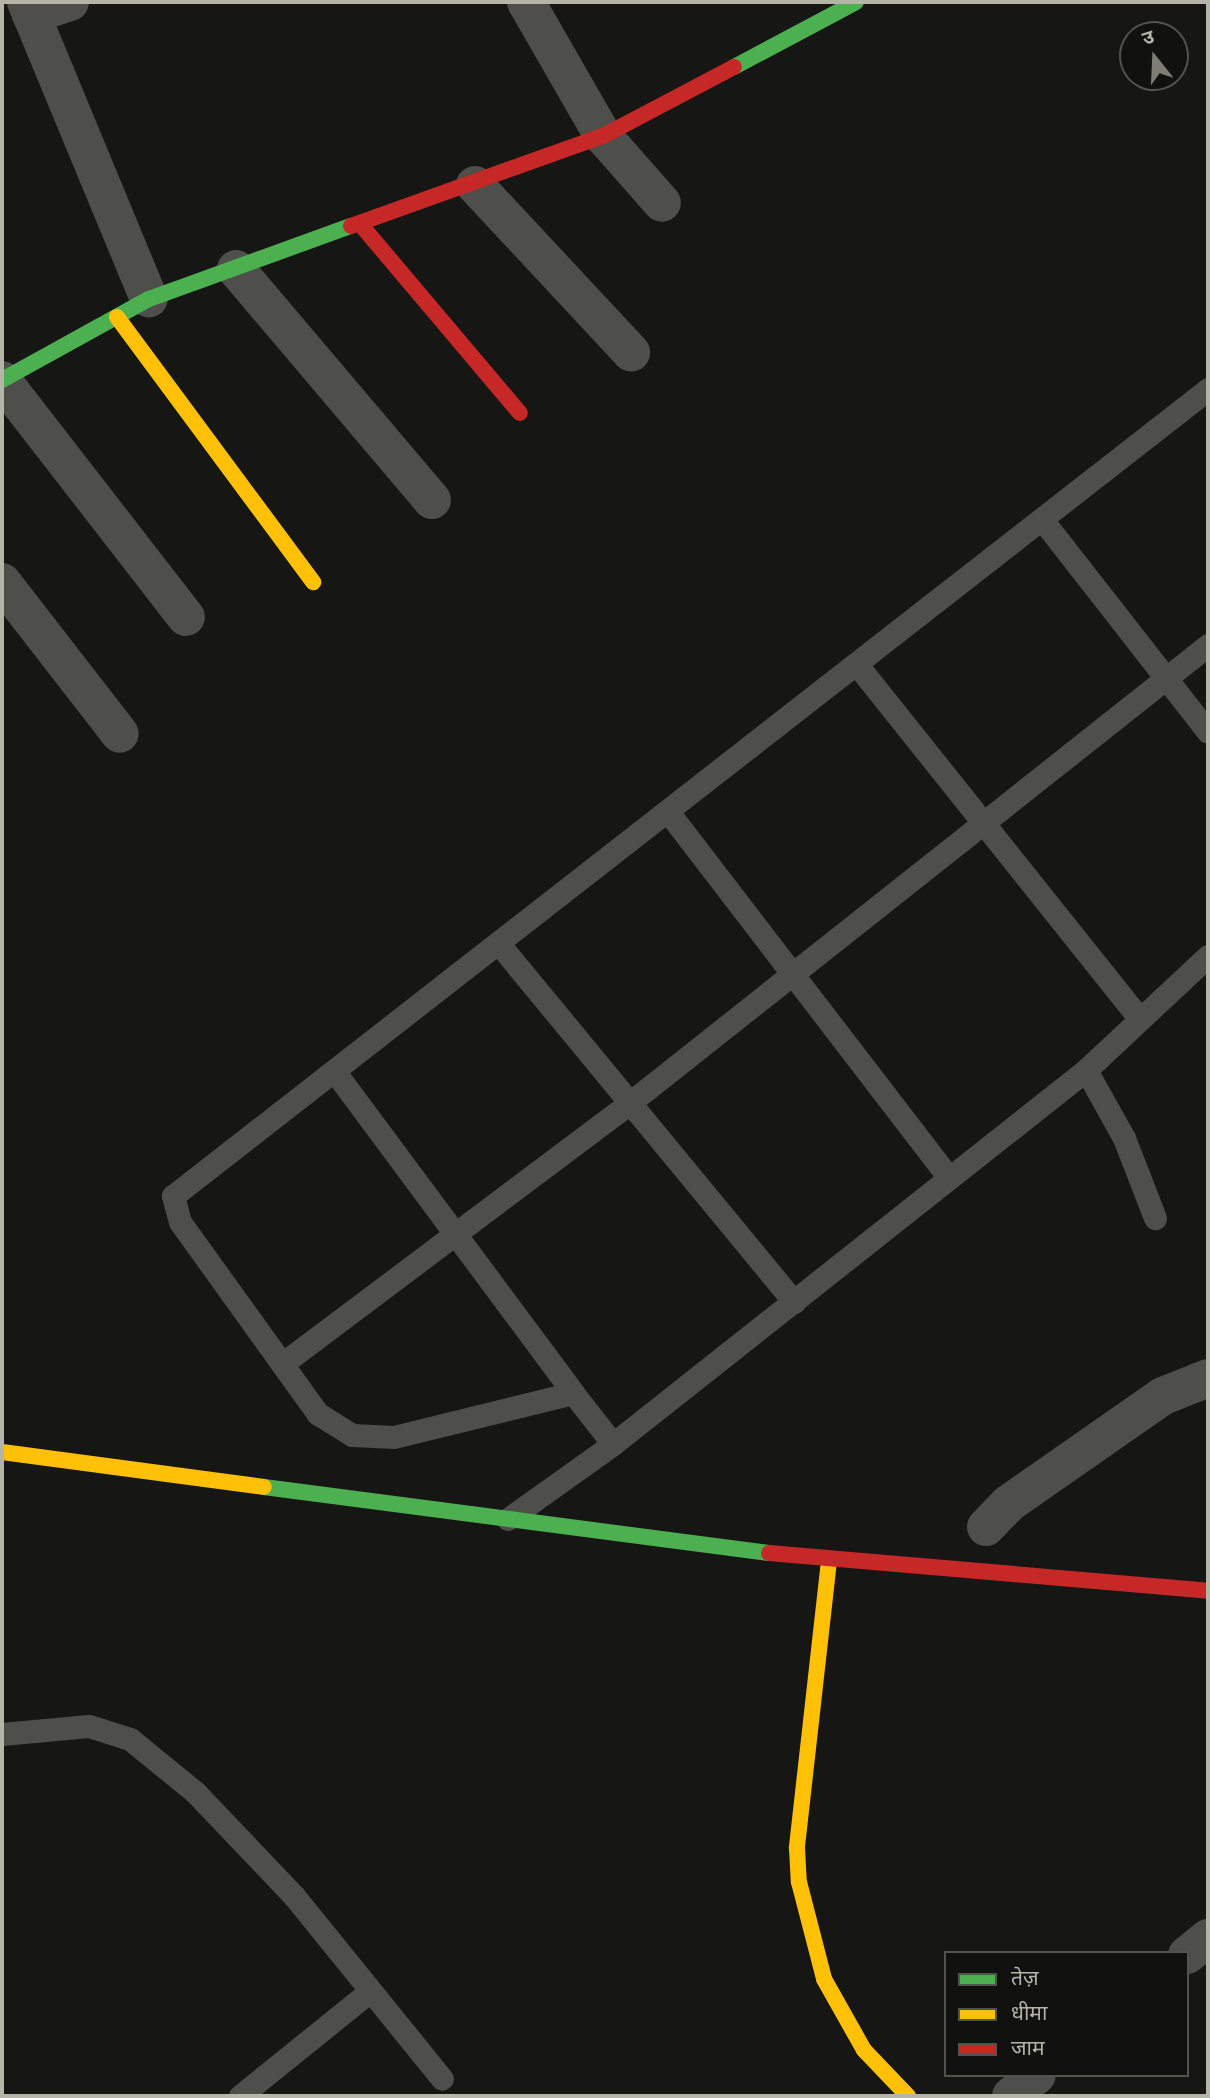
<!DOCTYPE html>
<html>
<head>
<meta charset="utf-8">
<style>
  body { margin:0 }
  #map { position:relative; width:1210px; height:2098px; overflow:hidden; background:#161615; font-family:Roboto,"Noto Sans Devanagari",sans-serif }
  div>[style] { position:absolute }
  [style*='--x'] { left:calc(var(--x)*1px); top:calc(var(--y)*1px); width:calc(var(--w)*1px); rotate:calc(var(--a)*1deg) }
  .lane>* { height:23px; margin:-11.5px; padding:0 11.5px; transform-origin:11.5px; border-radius:11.5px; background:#4e4e4a }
  .street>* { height:38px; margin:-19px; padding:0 19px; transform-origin:19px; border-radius:19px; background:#4e4e4a }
  .fast>* { height:16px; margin:-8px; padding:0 8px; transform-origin:8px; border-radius:8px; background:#4caf50 }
  .slow>* { height:16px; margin:-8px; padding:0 8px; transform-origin:8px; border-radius:8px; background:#ffc107 }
  .jam>* { height:16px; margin:-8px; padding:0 8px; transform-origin:8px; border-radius:8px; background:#c62828 }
  span { translate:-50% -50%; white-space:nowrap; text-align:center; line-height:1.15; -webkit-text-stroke:5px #111110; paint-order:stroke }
  .frame { position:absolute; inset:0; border:4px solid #b5b4a8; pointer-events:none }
  .legend { position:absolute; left:944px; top:1951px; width:245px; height:126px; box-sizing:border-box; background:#111110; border:2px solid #53524d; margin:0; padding:9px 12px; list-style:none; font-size:21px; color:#b5b4a8 }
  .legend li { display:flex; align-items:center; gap:14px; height:35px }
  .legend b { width:35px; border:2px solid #53524d }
  .north { position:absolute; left:1119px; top:21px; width:70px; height:70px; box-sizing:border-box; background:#111110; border:2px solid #53524d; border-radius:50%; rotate:342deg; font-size:19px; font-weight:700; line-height:28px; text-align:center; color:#b5b4a8 }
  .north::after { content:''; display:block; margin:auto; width:24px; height:32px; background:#7d7d75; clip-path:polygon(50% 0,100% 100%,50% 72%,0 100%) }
</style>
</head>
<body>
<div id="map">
  <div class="lane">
    <div style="--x:1044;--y:522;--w:266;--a:52"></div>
    <div style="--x:858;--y:666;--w:452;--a:51.4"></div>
    <div style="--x:669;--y:813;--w:456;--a:52.5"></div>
    <div style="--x:499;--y:944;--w:464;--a:50.5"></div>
    <div style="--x:1086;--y:1070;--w:78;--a:60.8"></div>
    <div style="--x:1124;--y:1138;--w:86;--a:68.8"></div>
    <div style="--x:335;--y:1072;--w:400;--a:53.4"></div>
    <div style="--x:282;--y:1364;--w:431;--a:-36.9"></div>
    <div style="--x:627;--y:1105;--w:741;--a:-38.37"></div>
    <div style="--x:613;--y:1444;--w:65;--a:-128.1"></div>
    <div style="--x:573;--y:1393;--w:184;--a:166.2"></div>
    <div style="--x:394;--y:1437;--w:42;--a:-177.3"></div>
    <div style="--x:352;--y:1435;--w:40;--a:-148"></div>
    <div style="--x:318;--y:1414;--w:236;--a:-125.7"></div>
    <div style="--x:180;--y:1222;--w:27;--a:-105"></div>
    <div style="--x:173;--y:1196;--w:1312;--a:-37.94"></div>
    <div style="--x:508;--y:1519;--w:129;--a:-35.5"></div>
    <div style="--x:613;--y:1444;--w:603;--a:-38.33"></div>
    <div style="--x:1086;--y:1070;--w:167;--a:-43.1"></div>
    <div style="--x:2;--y:1734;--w:87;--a:-5.3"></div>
    <div style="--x:89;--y:1726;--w:43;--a:17.6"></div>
    <div style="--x:130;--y:1739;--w:84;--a:39.2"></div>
    <div style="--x:195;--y:1792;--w:144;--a:46.4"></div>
    <div style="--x:294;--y:1896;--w:235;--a:51"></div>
    <div style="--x:240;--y:2096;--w:167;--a:-38.9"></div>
  </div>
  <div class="street">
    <div style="--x:26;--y:2;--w:321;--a:67.5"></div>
    <div style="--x:526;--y:2;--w:155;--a:60.1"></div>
    <div style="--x:603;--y:136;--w:89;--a:48.6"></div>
    <div style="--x:31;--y:15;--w:41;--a:-18.4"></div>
    <div style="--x:475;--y:185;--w:229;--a:47"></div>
    <div style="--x:236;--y:269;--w:303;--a:49.7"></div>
    <div style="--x:2;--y:380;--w:300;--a:52.2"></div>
    <div style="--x:2;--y:582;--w:192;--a:52.2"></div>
    <div style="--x:986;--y:1527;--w:32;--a:-46"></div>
    <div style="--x:1008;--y:1504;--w:189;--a:-34.9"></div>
    <div style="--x:1163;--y:1396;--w:48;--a:-21.8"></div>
    <div style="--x:1187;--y:1955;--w:27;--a:-39"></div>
    <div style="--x:1011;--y:2096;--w:33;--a:-39"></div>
  </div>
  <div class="fast">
    <div style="--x:734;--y:67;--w:138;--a:-28"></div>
    <div style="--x:2;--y:380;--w:168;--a:-28.9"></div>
    <div style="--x:149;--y:299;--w:215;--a:-19.9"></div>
    <div style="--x:264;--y:1487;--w:509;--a:7.45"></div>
  </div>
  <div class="slow">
    <div style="--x:117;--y:317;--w:330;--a:53.5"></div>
    <div style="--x:2;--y:1452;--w:264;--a:7.6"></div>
    <div style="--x:829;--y:1561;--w:289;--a:96.4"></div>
    <div style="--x:797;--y:1848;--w:34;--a:87"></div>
    <div style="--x:799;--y:1882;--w:100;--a:75.5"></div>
    <div style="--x:824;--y:1979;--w:81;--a:60.6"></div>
    <div style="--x:864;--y:2050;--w:64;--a:46.3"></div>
  </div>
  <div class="jam">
    <div style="--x:361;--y:225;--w:246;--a:49.8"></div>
    <div style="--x:351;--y:226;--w:268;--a:-19.7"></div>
    <div style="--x:603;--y:136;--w:148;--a:-27.8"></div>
    <div style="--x:769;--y:1553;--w:441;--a:4.9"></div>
  </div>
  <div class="frame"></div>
  <ul class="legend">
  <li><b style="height:9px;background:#4caf50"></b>तेज़</li>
  <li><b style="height:9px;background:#ffc107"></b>धीमा</li>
  <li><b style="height:9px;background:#c62828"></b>जाम</li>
  </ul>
  <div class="north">उ</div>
</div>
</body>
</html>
